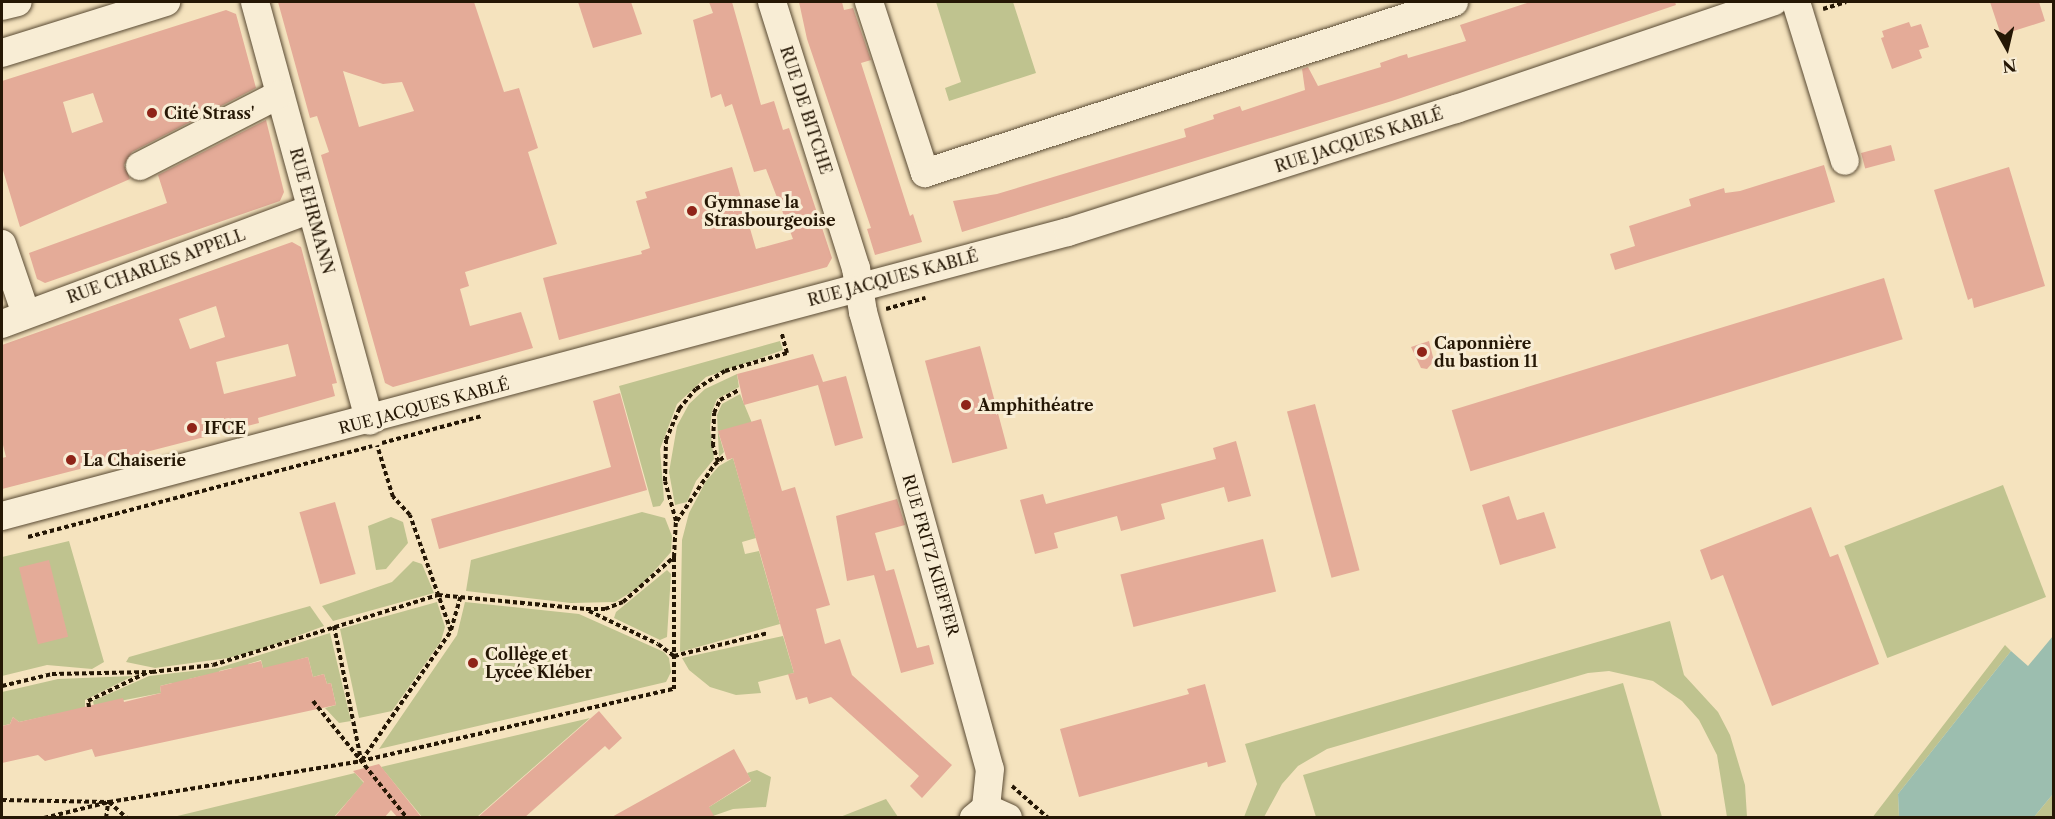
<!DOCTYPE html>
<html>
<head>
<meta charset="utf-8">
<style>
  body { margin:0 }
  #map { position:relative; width:2055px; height:819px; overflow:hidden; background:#f5e3be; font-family:"Libre Caslon Text",serif }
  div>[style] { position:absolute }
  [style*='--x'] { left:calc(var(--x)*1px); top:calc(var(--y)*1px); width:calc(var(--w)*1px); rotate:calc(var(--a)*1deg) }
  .green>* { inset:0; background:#bfc38f; transform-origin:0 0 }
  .water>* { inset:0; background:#9cbeaf }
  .building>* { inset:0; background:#e4ab98; transform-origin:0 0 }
  .path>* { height:4px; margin-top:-2px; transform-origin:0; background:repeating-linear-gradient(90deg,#251705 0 4.5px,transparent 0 7.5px) }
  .roads { filter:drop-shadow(0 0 2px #594a33) drop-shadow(0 0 2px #594a33) }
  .minor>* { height:28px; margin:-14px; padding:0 14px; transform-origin:14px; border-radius:14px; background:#f8edd5 }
  .dots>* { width:16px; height:16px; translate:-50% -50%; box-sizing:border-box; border:3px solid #f8edd5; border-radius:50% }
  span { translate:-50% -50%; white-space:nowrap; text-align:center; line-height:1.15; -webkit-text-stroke:6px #f8edd5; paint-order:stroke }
  .street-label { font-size:16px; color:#251705 }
  .poi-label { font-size:16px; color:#251705; font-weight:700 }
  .left { translate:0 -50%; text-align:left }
  .frame { position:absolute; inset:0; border:3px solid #251705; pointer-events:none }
  .north { position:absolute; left:1977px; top:18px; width:60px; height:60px; -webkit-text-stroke:4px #f8edd5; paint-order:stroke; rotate:172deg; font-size:16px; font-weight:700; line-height:24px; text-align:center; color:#251705 }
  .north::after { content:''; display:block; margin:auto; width:21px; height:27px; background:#251705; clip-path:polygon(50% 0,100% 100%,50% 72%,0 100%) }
</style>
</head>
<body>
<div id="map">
  <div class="green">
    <div style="clip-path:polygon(936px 2px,1013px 2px,1036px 73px,949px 101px,945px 88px,961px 82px)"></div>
    <div style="clip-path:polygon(780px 341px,783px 350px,706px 377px,677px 404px,660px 449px,664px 500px,660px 506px,653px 507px,619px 386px)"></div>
    <div style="clip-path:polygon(737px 374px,739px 387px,717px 399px,712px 411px,710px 428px,714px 459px,696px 481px,687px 502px,675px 505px,669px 472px,677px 426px,689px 404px,705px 389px)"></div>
    <div style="clip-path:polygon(740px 394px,754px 428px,718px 431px,724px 452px,719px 457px,717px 415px,722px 404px)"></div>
    <div style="clip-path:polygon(733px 458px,756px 538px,742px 542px,745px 554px,759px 551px,780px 624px,680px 652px,682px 540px,689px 513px,706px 481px,719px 466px)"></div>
    <div style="left:2003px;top:485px;width:120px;height:170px;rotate:69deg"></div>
    <div style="clip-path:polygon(642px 512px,665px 518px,672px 536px,671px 552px,641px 586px,615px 602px,571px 603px,466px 591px,471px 560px)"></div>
    <div style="clip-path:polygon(391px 517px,403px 522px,408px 543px,386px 569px,376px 570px,368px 526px)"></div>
    <div style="clip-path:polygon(69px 541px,104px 662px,92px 669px,47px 665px,2px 676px,2px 557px)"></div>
    <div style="clip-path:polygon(413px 561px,422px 564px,434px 593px,333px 621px,322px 606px,392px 582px)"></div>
    <div style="clip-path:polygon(667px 570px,671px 574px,667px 637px,660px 640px,614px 618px,616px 612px)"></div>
    <div style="clip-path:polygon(437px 602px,445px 627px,441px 641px,392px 711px,359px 718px,340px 629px)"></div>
    <div style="clip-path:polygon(465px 602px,579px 614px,664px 652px,669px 658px,671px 672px,666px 682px,379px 749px,457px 635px)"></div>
    <div style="clip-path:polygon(310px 606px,324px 626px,265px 648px,228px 658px,155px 668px,126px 662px,129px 657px)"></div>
    <div style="clip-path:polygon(1670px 621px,1684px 675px,1718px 712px,1730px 735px,1745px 785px,1747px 817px,1727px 817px,1717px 755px,1699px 720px,1682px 701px,1653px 681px,1609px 671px,1588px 673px,1327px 749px,1298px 766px,1282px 784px,1264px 817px,1244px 817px,1257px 784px,1245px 744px)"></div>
    <div style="clip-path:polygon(330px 633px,351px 721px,339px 723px,325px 708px,336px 705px,331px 683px,327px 684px,324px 674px,313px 677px,308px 657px,297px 660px,300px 675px,263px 668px,261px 660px,248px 664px,250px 672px,231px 668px,219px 671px,220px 679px,202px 676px,189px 679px,191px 686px,172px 683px,160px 686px,161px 693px,94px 706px,93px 701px,149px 676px,218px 668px)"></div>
    <div style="clip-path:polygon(783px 636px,794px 673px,758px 682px,761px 693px,736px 695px,710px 687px,689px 670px,682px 658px)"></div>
    <div style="clip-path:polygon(2005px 645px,2011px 651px,1898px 794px,1899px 817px,1872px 818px)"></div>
    <div style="clip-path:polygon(133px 676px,85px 700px,85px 708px,19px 722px,13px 717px,10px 724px,2px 726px,2px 692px,58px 679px)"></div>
    <div style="clip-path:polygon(1623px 683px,1662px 817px,1316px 817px,1303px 775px)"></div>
    <div style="clip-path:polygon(590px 718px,477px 817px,422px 817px,381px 767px)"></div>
    <div style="clip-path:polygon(757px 770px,771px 777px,766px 807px,733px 809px,710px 817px,709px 807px,751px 781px,747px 773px)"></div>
    <div style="clip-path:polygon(355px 773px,364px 783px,334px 817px,169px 818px)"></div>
    <div style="clip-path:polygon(2053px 794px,2053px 817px,2034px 817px)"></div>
    <div style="clip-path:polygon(886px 799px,898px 817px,840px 817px)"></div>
  </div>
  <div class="water">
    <div style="clip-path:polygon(2053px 636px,2053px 794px,2034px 817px,1899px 817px,1898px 794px,2011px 651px,2028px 666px)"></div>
  </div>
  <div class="building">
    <div style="clip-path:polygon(evenodd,278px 2px,474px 2px,504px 92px,519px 88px,538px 148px,528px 152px,557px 244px,465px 272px,469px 286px,460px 289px,470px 326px,521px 312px,533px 348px,393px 387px,385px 383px,321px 155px,329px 152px,317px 116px,310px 118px,278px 2px,343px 71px,383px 84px,402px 82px,414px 111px,359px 127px,343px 71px)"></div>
    <div style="clip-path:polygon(578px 2px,631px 2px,642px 34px,593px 48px)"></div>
    <div style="clip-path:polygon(709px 2px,732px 2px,761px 105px,774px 101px,783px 130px,789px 128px,832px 258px,827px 267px,559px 340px,543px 278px,642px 254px,641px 251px,650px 248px,636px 201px,647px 198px,645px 192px,732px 167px,756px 249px,793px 239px,766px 169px,754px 172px,732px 104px,725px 107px,721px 94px,711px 98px,693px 20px,713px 13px)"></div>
    <div style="clip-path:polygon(799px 2px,842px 2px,844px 10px,853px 8px,871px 60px,861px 63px,910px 216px,913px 214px,922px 242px,875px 255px,867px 229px,871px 228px,807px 39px)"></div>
    <div style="clip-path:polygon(1530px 2px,1675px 2px,1676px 5px,1392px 101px,962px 232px,953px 201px,997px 194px,1186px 137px,1184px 129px,1214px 119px,1213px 115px,1240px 106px,1242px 111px,1305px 90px,1302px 69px,1308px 67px,1318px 86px,1381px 67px,1380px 63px,1400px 56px,1407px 54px,1408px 58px,1466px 41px,1460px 25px)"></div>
    <div style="clip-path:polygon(1990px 2px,2039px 2px,2045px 21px,2001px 35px)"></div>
    <div style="clip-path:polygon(evenodd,226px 10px,236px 14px,256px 88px,132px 152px,124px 165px,130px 179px,20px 227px,2px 167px,2px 81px,226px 10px,93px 93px,103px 122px,72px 133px,63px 102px,93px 93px)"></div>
    <div style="clip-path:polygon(1909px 22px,1911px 27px,1921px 24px,1929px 47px,1919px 50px,1922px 58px,1892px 69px,1881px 38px,1884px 37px,1882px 31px)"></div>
    <div style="clip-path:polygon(266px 120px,284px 192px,280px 201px,45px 283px,37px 279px,29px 253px,167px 203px,158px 175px)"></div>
    <div style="left:1891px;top:145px;width:16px;height:31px;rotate:75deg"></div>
    <div style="clip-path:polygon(1824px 165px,1835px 202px,1615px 270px,1610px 254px,1635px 246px,1629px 226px,1691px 206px,1689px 199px,1724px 188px,1725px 193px,1740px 191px)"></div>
    <div style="clip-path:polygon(2009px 167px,2045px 286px,1974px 308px,1972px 298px,1968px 300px,1934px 190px)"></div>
    <div style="clip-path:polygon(evenodd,292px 242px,301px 247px,337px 383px,332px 384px,335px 396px,258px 418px,259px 423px,2px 489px,2px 458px,6px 457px,2px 441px,2px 345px,292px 242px,216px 306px,225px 337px,190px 349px,179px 319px,216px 306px,292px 242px,288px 344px,296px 376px,224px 394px,216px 362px,288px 344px)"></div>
    <div style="left:1884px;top:278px;width:64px;height:452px;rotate:73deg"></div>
    <div style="clip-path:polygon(1429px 341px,1434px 361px,1427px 369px,1421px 368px,1411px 347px)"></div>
    <div style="left:980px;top:346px;width:106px;height:57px;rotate:75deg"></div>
    <div style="clip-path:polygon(813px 354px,823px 382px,846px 376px,863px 438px,835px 446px,818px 385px,744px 405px,737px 374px)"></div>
    <div style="clip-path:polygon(620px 393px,647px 490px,439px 549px,431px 519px,611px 467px,593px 401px)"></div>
    <div style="left:1315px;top:404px;width:172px;height:29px;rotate:75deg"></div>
    <div style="clip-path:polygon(761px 419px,782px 491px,795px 487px,830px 605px,816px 609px,825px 644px,840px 639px,852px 675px,952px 765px,922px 798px,910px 786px,919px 776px,831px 697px,809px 704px,807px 697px,796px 700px,788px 674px,794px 673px,733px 458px,727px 460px,718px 431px)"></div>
    <div style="clip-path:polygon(1236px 441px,1251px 496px,1228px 502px,1224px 487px,1161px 504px,1165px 519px,1121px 531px,1117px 516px,1054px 533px,1058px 548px,1035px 554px,1020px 500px,1043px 494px,1046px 504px,1216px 459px,1213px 448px)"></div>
    <div style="clip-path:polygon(1509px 496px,1517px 520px,1544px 512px,1556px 548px,1500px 565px,1482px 505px)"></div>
    <div style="clip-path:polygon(897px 499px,905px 525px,875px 533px,886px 571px,894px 569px,917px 648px,929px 645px,934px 664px,901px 673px,874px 575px,847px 581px,836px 516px)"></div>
    <div style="left:335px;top:502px;width:75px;height:37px;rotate:74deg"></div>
    <div style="clip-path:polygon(1811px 507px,1830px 557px,1838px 554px,1879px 664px,1772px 706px,1723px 575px,1711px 580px,1700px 550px)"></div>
    <div style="left:1263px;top:539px;width:54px;height:147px;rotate:76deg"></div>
    <div style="left:49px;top:560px;width:79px;height:31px;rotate:76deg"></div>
    <div style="clip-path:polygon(308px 657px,313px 677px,324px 674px,327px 684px,331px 683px,336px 705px,95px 757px,92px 749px,45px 761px,38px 755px,2px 763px,2px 726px,10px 724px,13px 717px,19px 722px,123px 698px,124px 702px,161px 693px,160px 686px,261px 661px,263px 668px)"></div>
    <div style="clip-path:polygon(1205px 684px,1226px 762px,1208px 767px,1207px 762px,1079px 797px,1060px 729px,1189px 694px,1187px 689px)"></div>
    <div style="clip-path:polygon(599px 711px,622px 738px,609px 750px,605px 746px,524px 818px,477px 818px)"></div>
    <div style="clip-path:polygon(734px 749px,751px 780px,709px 807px,715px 818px,610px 818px)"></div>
    <div style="clip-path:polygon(379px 764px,422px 818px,398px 818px,391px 810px,384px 818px,334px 818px,364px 782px,353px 771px)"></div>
  </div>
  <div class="path">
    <div style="--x:1823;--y:9;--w:24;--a:-17"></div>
    <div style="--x:886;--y:309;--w:41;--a:-15.8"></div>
    <div style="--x:382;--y:443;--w:104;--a:-15.1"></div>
    <div style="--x:718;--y:462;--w:17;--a:-107"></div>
    <div style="--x:713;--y:446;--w:33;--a:-88"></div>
    <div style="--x:714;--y:413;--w:14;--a:-65"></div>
    <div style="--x:720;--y:400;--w:21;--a:-28"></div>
    <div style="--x:677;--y:521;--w:67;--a:-56.5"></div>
    <div style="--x:714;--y:465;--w:14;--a:-39"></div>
    <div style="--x:28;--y:537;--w:356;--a:-14.8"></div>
    <div style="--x:589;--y:611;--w:76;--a:25.6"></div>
    <div style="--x:658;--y:644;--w:20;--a:37"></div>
    <div style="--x:674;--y:656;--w:97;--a:-13.7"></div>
    <div style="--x:334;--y:626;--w:137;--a:78.6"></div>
    <div style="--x:451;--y:630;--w:36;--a:-74"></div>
    <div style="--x:2;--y:686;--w:51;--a:-13.5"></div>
    <div style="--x:52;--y:674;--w:100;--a:-1.1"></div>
    <div style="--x:152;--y:672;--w:61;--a:-6.5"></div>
    <div style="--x:213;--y:665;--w:236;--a:-17.3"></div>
    <div style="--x:438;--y:595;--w:149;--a:5.4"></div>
    <div style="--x:586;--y:609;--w:19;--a:0"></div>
    <div style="--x:605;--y:609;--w:19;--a:-21"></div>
    <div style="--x:623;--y:602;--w:68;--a:-41.4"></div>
    <div style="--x:674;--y:557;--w:36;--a:-87"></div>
    <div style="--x:676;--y:521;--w:41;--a:-105.4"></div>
    <div style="--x:665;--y:481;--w:41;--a:-88.6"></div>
    <div style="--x:666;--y:440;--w:34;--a:-67"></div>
    <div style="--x:679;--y:409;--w:26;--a:-50"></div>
    <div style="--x:696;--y:389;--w:34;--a:-32"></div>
    <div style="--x:725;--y:371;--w:65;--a:-16.2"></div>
    <div style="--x:787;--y:353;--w:20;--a:-105"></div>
    <div style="--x:313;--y:701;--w:150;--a:51.2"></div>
    <div style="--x:89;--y:707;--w:6;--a:-99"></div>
    <div style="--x:88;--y:701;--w:67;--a:-25.8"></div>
    <div style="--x:362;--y:760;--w:157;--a:-55.4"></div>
    <div style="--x:451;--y:631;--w:123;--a:-109.5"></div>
    <div style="--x:410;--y:515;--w:25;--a:-133"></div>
    <div style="--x:393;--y:497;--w:54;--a:-107.1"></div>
    <div style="--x:1012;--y:786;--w:48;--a:41.6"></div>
    <div style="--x:2;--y:800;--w:107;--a:1.1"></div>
    <div style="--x:109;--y:802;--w:24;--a:42"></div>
    <div style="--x:44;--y:818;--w:67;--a:-13.8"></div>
    <div style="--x:109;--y:802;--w:255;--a:-9.2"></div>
    <div style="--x:361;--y:761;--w:321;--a:-13"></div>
    <div style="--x:674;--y:689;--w:132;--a:-90"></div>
    <div style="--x:106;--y:818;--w:15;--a:-82"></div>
  </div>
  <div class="roads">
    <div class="minor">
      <div style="--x:255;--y:2;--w:434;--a:74.7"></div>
      <div style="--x:772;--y:2;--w:279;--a:72.5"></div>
      <div style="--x:856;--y:268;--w:45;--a:81"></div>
      <div style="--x:863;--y:312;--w:474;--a:74.5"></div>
      <div style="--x:990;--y:769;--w:39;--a:96"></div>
      <div style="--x:986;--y:808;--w:16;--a:140"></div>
      <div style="--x:869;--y:2;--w:180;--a:71.9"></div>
      <div style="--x:925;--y:173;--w:556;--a:-17.91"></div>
      <div style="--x:1796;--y:2;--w:166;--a:72.9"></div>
      <div style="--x:2;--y:6;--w:16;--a:-14"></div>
      <div style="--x:2;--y:53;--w:172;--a:-17.3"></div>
      <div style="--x:140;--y:166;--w:157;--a:-27.2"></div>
      <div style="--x:2;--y:244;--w:74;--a:71.1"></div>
      <div style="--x:2;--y:324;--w:330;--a:-20.4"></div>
      <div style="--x:2;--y:516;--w:1103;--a:-14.92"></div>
      <div style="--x:1068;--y:232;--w:407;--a:-17.6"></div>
      <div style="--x:1456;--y:109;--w:335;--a:-18.7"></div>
      <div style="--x:986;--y:808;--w:24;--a:24"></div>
    </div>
  </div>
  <div class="dots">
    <div style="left:152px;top:113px;background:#8f2418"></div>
    <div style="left:692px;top:211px;background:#8f2418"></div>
    <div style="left:1422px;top:352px;background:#8f2418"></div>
    <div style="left:966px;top:405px;background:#8f2418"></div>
    <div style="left:192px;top:428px;background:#8f2418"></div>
    <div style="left:71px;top:460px;background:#8f2418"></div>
    <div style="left:473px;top:663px;background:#8f2418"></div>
  </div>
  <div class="street-label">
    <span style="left:806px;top:110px;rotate:72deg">RUE DE BITCHE</span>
    <span style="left:1359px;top:140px;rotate:-18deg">RUE JACQUES KABLÉ</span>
    <span style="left:312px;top:211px;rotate:75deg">RUE EHRMANN</span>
    <span style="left:156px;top:266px;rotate:-20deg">RUE CHARLES APPELL</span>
    <span style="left:893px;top:278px;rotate:-15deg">RUE JACQUES KABLÉ</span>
    <span style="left:424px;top:406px;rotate:-15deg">RUE JACQUES KABLÉ</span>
    <span style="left:931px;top:555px;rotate:74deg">RUE FRITZ KIEFFER</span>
  </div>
  <div class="poi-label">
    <span class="left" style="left:164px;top:113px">Cité Strass'</span>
    <span class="left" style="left:704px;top:211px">Gymnase la<br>Strasbourgeoise</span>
    <span class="left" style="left:1434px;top:352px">Caponnière<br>du bastion 11</span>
    <span class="left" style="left:978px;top:405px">Amphithéatre</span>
    <span class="left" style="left:204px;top:428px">IFCE</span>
    <span class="left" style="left:83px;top:460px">La Chaiserie</span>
    <span class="left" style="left:485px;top:663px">Collège et<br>Lycée Kléber</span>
  </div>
  <div class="frame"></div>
  <div class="north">N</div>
</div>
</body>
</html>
